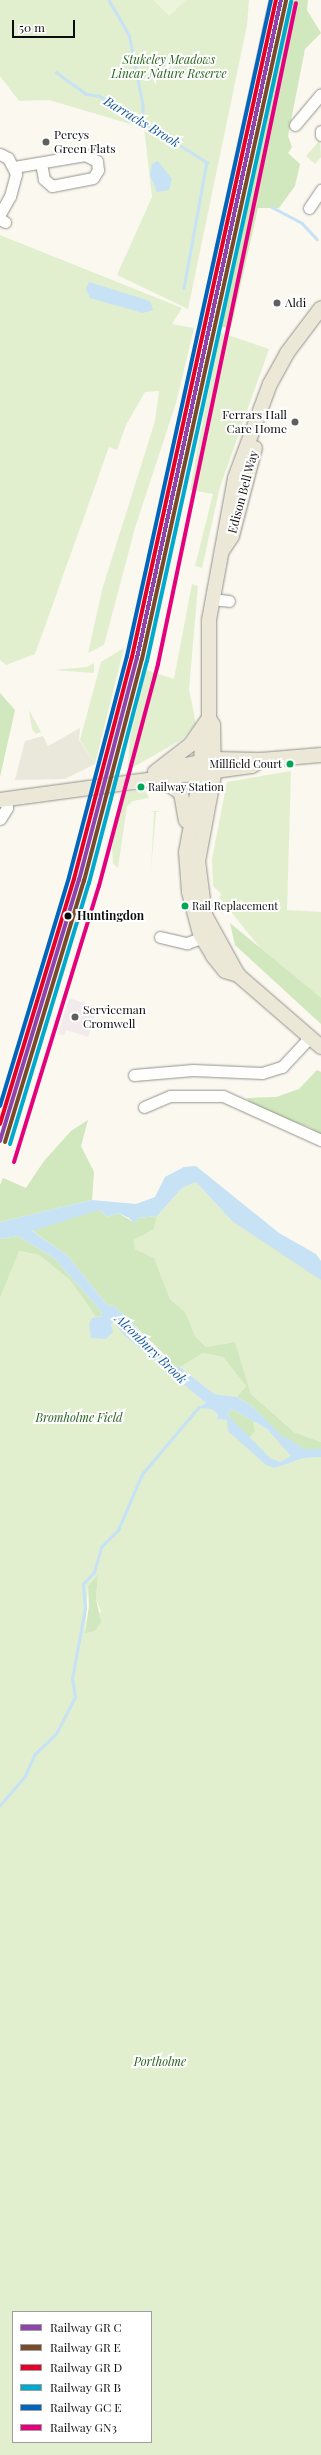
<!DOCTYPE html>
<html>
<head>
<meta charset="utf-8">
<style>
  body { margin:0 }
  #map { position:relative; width:321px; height:2455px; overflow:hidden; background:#faf8ef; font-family:"Playfair Display",serif }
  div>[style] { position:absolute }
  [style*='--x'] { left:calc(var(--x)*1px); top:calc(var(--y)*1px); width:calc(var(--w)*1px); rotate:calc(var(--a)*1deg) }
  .industrial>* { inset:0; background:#f1ebed }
  .green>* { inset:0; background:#e1efcf }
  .forest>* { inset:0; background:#d1e7bd }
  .pitch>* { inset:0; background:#ecf4d9 }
  .plaza>* { inset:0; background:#eae7db }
  .water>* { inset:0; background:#c6e2f4 }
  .stream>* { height:2.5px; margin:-1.25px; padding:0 1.25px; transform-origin:1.25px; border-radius:1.25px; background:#c6e2f4 }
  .roads { filter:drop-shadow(0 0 1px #93928e) drop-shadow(0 0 1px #93928e) }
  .minor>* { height:11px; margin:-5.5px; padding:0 5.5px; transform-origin:5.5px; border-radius:5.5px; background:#fefefd }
  .major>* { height:14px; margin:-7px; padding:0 7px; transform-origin:7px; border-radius:7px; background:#ece8d7 }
  .rail>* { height:4px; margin-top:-2px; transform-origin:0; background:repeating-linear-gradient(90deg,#fff 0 8px,#d6c5c4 0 16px); box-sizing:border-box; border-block:1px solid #d6c5c4 }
  .rail-1>* { height:4px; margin:-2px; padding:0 2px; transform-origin:2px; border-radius:2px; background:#8e44ad }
  .rail-2>* { height:4px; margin:-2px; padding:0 2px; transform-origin:2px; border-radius:2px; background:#7a4b2a }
  .rail-3>* { height:4px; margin:-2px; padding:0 2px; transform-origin:2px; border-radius:2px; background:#e4002b }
  .rail-4>* { height:4px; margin:-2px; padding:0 2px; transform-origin:2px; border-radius:2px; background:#00a9ce }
  .rail-5>* { height:4px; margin:-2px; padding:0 2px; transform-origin:2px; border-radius:2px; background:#0065bd }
  .rail-6>* { height:4px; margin:-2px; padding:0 2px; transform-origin:2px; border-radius:2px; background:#e5007d }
  .dots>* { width:11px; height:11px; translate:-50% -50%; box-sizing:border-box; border:2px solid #fff; border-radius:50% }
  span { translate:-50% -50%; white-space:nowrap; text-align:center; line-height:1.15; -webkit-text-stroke:4px #fff; paint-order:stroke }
  .bus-label { font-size:11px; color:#0c0c0c }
  .right { translate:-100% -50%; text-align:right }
  .left { translate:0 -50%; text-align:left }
  .park-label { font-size:12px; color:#28631d; font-style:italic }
  .poi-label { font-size:12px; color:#0c0c0c }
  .street-label { font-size:12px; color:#0c0c0c }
  .stop-label { font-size:12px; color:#0c0c0c; font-weight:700 }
  .water-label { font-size:13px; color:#165b9c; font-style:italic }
  .legend { position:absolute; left:12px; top:2311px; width:140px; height:132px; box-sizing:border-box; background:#fff; border:1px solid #9e9e9e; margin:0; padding:5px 7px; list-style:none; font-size:12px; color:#0c0c0c }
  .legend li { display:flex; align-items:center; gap:8px; height:20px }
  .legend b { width:20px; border:1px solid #9e9e9e }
  .scale { position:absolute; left:12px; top:20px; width:63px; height:18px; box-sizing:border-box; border:2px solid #0c0c0c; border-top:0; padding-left:5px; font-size:12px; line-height:14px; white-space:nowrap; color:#0c0c0c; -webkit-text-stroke:3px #fff; paint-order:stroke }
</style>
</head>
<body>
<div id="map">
  <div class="industrial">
    <div style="clip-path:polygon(69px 998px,97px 1007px,88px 1037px,66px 1030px,64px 1035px,58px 1034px)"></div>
  </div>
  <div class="green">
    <div style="clip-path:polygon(0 0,249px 0,247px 25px,188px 309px,117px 275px,152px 197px,144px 128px,49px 100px,19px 101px,0 76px)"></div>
    <div style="clip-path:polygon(320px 140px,321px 157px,315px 164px,306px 156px)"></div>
    <div style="clip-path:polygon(0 235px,182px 308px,172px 324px,194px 328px,176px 403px,135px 528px,104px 645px,88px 653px,102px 590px,155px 421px,159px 391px,145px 392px,126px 425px,117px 450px,109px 447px,35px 654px,6px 665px,0 660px)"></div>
    <div style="clip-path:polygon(219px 332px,269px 349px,220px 487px,202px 568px,195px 566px,213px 494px,190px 490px)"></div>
    <div style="clip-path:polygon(192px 584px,198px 586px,189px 689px,196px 724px,181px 740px,132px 768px,128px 766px,130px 738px,146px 670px,174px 679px)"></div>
    <div style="clip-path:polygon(124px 648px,95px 764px,80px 740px,101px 662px)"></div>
    <div style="clip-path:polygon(94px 663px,94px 673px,54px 670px,87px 667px)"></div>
    <div style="clip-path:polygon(29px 710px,41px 732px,36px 734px,32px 729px)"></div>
    <div style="clip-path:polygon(291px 771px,287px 910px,321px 912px,321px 1016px,304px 1002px,219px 897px,222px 895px,213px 886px,212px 859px,227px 782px)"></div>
    <div style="clip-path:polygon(145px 789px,149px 798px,133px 801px,127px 806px,118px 868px,113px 863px,112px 847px,123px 793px)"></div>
    <div style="clip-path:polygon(150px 811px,162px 811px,156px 812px,151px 870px,154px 812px)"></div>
    <div style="clip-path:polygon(196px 1182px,232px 1221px,321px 1278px,321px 1442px,294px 1432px,251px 1394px,235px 1342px,206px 1347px,195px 1336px,186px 1313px,170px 1299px,154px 1258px,135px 1249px,134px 1240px,154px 1229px,157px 1216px,182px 1188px)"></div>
    <div style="clip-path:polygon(evenodd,18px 1251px,39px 1255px,70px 1280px,96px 1317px,111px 1325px,114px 1321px,124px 1334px,206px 1403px,197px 1408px,211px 1409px,218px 1414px,217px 1419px,227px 1420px,230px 1426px,275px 1468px,304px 1458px,321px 1457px,321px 2455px,0 2455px,0 1298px,18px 1251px,98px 1576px,96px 1599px,101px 1611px,85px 1632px,88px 1586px,98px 1576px,18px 1251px,13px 2312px,151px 2312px,151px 2442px,13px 2442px,13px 2312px)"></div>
    <div style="clip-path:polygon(203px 1353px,223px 1357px,246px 1386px,237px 1397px,214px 1394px,180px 1367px)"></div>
    <div style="clip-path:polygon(253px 1421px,267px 1429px,292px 1456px,280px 1462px,270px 1458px,248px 1439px,254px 1431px)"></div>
  </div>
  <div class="forest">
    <div style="clip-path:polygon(289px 0,308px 0,307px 10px,321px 33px,305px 49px,288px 136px,292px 147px,288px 153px,300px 164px,295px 186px,279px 208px,258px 208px,231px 328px,219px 327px)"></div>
    <div style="clip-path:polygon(0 693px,15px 710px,0 777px)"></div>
    <div style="clip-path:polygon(230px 923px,321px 998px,321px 1024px,235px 945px)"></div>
    <div style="clip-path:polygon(317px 1070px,321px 1072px,321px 1135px,309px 1127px,253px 1108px,247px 1098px,276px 1097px,299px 1089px)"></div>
    <div style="clip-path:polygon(88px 1120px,81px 1146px,94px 1172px,92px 1200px,0 1222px,0 1185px,3px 1178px,26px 1188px,44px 1161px,71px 1131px)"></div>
    <div style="clip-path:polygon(88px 1210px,99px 1210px,108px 1217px,118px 1213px,135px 1223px,138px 1218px,157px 1216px,154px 1229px,134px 1240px,135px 1249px,154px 1258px,170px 1299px,186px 1313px,195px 1336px,206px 1347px,235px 1342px,251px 1394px,294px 1432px,321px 1442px,321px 1449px,305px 1449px,281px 1436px,252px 1406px,237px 1397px,246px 1386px,223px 1357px,203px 1353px,180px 1367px,172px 1366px,170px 1360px,126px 1317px,114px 1306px,107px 1305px,68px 1256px,31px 1230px)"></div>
    <div style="clip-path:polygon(18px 1236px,54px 1258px,101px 1311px,102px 1316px,96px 1317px,70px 1280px,39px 1255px,19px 1251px,0 1298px,0 1239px)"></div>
    <div style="clip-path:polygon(232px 1409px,253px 1421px,255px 1431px,248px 1439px,227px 1414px)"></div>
    <div style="clip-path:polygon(98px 1575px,96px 1599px,101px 1622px,95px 1631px,85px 1633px,89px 1606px,88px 1586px)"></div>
  </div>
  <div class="pitch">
    <div style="clip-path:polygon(153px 0,186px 0,169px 16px)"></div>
  </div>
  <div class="plaza">
    <div style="clip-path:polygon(80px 728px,79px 740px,95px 764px,65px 779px,15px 780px,25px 741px,43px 736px,48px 746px)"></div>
  </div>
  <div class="water">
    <div style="clip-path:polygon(158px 161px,172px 179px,169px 190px,157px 192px,150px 175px,152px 164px)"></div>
    <div style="clip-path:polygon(89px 282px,150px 301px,153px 310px,143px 313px,90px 298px,86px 289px)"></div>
    <div style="clip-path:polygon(evenodd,196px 1166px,279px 1233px,316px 1254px,321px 1261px,321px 1280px,232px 1221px,196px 1182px,182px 1188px,157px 1216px,138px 1218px,135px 1224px,129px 1218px,118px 1213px,108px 1217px,99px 1210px,32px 1231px,68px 1256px,107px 1305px,114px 1306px,126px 1317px,172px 1366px,180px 1367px,214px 1394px,237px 1397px,252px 1406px,281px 1435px,305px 1449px,321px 1449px,321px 1457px,304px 1458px,275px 1468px,266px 1465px,228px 1431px,227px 1420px,217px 1419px,218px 1414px,211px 1409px,196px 1408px,206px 1403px,123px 1334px,114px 1321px,111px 1325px,113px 1332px,106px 1339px,91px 1338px,89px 1323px,92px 1318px,102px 1316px,101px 1311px,54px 1258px,18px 1236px,0 1239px,0 1222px,92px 1200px,136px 1204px,155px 1197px,165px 1177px,184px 1167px,196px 1166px,232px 1409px,267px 1429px,291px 1456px,280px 1462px,270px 1458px,230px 1417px,227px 1414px,232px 1409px)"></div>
  </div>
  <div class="stream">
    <div style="--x:109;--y:0;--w:39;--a:60"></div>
    <div style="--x:129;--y:34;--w:72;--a:78.8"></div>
    <div style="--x:143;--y:105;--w:16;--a:90"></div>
    <div style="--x:56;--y:72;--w:37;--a:36"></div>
    <div style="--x:86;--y:94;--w:14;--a:8"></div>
    <div style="--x:100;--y:96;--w:126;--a:31.7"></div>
    <div style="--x:207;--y:162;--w:128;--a:100.3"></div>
    <div style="--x:272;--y:207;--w:34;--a:28"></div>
    <div style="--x:302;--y:223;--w:22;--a:47"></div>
    <div style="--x:0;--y:1805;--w:38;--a:-49"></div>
    <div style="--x:25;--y:1776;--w:24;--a:-66"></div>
    <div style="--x:35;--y:1754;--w:29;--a:-44"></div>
    <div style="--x:56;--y:1734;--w:42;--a:-62.8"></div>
    <div style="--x:75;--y:1697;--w:18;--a:-99"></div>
    <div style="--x:72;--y:1679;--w:72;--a:-79.6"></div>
    <div style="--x:85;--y:1608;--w:24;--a:-95"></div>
    <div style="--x:83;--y:1584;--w:16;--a:-47"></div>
    <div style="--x:94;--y:1572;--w:26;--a:-74"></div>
    <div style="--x:101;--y:1547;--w:24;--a:-45"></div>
    <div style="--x:118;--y:1530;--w:61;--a:-66.8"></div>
    <div style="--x:142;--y:1474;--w:87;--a:-49.7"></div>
  </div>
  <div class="roads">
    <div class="minor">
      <div style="--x:295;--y:125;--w:40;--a:-50"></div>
      <div style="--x:321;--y:131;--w:4;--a:90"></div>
      <div style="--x:0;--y:154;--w:9;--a:27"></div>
      <div style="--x:8;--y:158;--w:18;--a:63"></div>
      <div style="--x:16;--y:174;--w:23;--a:105"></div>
      <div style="--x:10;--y:196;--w:21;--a:119"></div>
      <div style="--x:14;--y:167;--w:72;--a:-9.6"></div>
      <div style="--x:85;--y:155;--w:13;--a:27"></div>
      <div style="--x:97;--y:161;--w:9;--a:84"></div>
      <div style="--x:98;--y:170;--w:9;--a:122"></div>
      <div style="--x:93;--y:178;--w:42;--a:169"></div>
      <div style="--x:52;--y:186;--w:11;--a:-139"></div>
      <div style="--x:44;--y:179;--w:15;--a:-101"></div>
      <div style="--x:309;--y:208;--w:22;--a:-56"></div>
      <div style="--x:0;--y:219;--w:6;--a:31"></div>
      <div style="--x:211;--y:599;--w:18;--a:6"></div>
      <div style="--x:0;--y:819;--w:13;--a:-58"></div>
      <div style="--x:7;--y:808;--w:9;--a:-96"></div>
      <div style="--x:160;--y:937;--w:28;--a:13"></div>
      <div style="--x:187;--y:943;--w:23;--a:-20"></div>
      <div style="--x:134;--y:1075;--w:59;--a:-4.8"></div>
      <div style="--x:193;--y:1070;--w:69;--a:2.5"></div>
      <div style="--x:262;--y:1073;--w:21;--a:-17"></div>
      <div style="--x:282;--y:1067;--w:38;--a:-47"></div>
      <div style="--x:144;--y:1107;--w:28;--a:-23"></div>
      <div style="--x:170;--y:1096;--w:53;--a:0"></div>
      <div style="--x:223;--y:1096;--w:107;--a:24.2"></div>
    </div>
    <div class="major">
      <div style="--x:222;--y:551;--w:18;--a:-56"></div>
      <div style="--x:232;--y:536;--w:91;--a:-75.4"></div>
      <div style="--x:209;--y:718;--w:8;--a:60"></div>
      <div style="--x:213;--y:725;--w:50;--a:88.9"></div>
      <div style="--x:214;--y:775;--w:87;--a:100.5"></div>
      <div style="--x:198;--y:861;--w:54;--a:82.6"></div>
      <div style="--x:205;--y:915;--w:68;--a:61.2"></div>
      <div style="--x:238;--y:975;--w:110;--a:40.9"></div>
      <div style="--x:202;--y:731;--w:41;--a:91.4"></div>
      <div style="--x:201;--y:772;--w:81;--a:100.6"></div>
      <div style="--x:186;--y:852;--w:40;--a:85.7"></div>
      <div style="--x:189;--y:892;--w:43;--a:75.3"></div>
      <div style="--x:200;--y:934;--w:26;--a:59"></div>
      <div style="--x:213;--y:956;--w:19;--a:51"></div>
      <div style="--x:225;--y:971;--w:14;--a:17"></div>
      <div style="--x:161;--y:770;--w:54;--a:-11.7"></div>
      <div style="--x:214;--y:759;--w:47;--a:1.2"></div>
      <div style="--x:261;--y:760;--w:60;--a:-4.8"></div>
      <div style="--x:155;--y:772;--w:44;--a:-37.6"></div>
      <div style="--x:190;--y:745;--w:33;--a:-55"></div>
      <div style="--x:209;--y:718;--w:98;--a:-90"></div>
      <div style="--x:209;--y:620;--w:144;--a:-79.6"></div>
      <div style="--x:235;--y:478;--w:100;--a:-69.6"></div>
      <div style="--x:270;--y:384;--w:35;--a:-61"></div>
      <div style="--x:287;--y:353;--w:56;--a:-52.9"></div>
      <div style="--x:161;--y:779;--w:24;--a:35"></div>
      <div style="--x:181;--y:793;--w:28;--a:80"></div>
      <div style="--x:0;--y:800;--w:254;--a:-7.7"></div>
      <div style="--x:252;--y:766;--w:11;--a:-34"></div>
    </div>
  </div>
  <div class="rail">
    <div style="--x:212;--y:269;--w:275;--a:-77.8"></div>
  </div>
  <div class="rail-1">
    <div style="--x:0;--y:1141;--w:273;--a:-73.2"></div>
    <div style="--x:79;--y:880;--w:229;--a:-75.4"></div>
    <div style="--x:137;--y:658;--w:674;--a:-77.66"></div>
  </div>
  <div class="rail-2">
    <div style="--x:5;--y:1142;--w:273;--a:-73.2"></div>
    <div style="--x:84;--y:881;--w:229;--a:-75.4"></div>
    <div style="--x:142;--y:659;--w:674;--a:-77.66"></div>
  </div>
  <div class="rail-3">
    <div style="--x:0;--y:1124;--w:256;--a:-73.2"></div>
    <div style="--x:74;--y:879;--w:229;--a:-75.4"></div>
    <div style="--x:132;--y:657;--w:673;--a:-77.64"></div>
  </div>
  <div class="rail-4">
    <div style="--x:10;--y:1144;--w:273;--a:-73.2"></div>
    <div style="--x:89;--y:883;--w:229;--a:-75.4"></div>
    <div style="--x:147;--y:661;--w:675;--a:-77.67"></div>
  </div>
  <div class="rail-5">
    <div style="--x:0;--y:1106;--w:239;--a:-73.2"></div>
    <div style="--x:69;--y:877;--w:228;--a:-75.3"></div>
    <div style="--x:127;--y:656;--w:672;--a:-77.62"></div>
  </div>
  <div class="rail-6">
    <div style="--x:14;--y:1162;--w:289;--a:-72.9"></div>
    <div style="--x:99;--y:886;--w:230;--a:-75.1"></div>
    <div style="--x:158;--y:664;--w:675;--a:-78.21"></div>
  </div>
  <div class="dots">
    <div style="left:46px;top:142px;background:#5f5f5b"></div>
    <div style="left:277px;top:303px;background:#5f5f5b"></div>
    <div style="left:295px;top:422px;background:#5f5f5b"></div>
    <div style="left:290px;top:764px;background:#00a651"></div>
    <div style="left:141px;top:787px;background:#00a651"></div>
    <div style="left:185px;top:906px;background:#00a651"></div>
    <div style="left:68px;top:916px;background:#0c0c0c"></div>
    <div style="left:75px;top:1017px;background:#5f5f5b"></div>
  </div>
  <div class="bus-label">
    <span class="right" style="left:282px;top:764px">Millfield Court</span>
    <span class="left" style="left:148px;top:787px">Railway Station</span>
    <span class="left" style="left:192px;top:906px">Rail Replacement</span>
  </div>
  <div class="park-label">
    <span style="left:169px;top:67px">Stukeley Meadows<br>Linear Nature Reserve</span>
    <span style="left:79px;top:1418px">Bromholme Field</span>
    <span style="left:160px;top:2062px">Portholme</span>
  </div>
  <div class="poi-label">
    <span class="left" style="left:54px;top:142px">Percys<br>Green Flats</span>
    <span class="left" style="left:285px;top:303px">Aldi</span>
    <span class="right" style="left:287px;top:422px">Ferrars Hall<br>Care Home</span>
    <span class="left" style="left:83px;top:1017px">Serviceman<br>Cromwell</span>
  </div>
  <div class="street-label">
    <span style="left:243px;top:492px;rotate:-75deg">Edison Bell Way</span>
  </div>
  <div class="stop-label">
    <span class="left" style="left:77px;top:916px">Huntingdon</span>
  </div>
  <div class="water-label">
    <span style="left:142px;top:122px;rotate:31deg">Barracks Brook</span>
    <span style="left:151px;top:1349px;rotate:44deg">Alconbury Brook</span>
  </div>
  <ul class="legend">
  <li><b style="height:5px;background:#8e44ad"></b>Railway GR C</li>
  <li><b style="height:5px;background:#7a4b2a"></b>Railway GR E</li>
  <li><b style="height:5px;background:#e4002b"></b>Railway GR D</li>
  <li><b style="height:5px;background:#00a9ce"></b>Railway GR B</li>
  <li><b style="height:5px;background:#0065bd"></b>Railway GC E</li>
  <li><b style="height:5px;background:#e5007d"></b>Railway GN3</li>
  </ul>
  <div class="scale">50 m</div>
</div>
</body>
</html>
